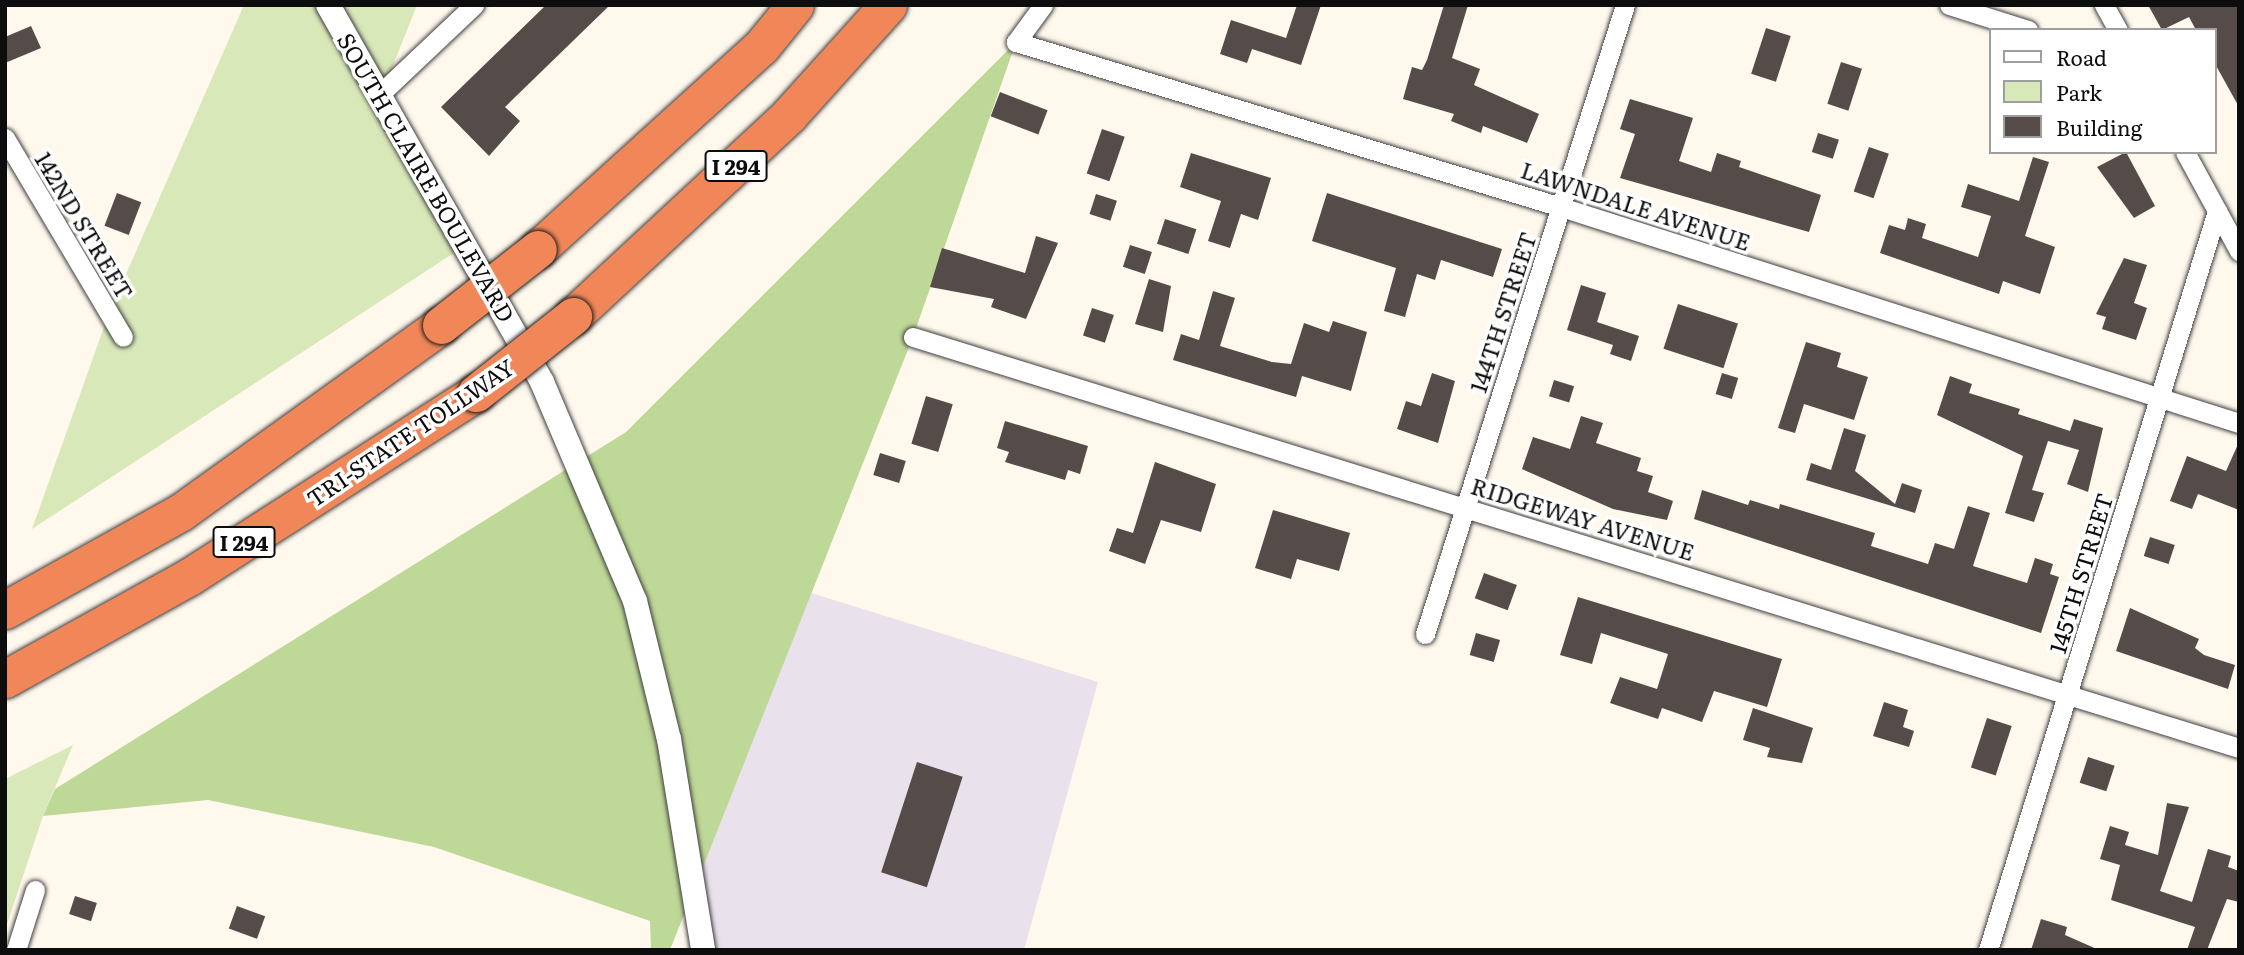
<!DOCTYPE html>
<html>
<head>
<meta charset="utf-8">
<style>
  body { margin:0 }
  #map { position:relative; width:2244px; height:955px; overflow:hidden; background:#fff8ed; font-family:Literata,serif }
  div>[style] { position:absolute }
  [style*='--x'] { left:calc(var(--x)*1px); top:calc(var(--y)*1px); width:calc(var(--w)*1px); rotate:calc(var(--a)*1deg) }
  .industrial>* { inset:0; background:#e9e1eb }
  .green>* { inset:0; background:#d8e8b8 }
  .forest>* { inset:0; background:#bed897 }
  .building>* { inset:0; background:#554c49; transform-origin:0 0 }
  .roads { filter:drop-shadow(0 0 2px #404040) drop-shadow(0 0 2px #404040) }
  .minor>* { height:19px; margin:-9.5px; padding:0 9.5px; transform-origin:9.5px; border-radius:9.5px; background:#fff }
  .tertiary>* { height:24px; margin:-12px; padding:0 12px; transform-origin:12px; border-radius:12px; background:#fff }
  .motorway>* { height:37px; margin:-18.5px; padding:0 18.5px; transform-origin:18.5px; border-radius:18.5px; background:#f18759 }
  .bridges { filter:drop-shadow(0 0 2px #1e1e1e) drop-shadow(0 0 2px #1e1e1e) }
  .motorway-bridge>* { height:37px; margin:-18.5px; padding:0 18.5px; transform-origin:18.5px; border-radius:18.5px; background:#f18759 }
  span { translate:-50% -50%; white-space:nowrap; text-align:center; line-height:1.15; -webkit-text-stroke:7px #fff; paint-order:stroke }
  .shield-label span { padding:2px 5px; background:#fff; border:2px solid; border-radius:5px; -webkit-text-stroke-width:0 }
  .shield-label { font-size:21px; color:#0d0d0d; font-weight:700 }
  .street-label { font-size:23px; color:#0d0d0d }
  .frame { position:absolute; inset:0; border:7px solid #0d0d0d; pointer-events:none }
  .legend { position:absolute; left:1989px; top:28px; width:228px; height:126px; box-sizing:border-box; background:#fff; border:2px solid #9e9e9e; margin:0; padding:9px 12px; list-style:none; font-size:21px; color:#0d0d0d }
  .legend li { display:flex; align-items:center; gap:14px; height:35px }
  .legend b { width:35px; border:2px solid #9e9e9e }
</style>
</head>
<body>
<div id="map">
  <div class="industrial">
    <div style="clip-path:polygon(808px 592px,1098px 682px,1024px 950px,711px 950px,701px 869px)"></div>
  </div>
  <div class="green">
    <div style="clip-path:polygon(244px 5px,417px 5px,382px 93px,466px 245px,32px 529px,109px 313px)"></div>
    <div style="clip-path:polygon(73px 745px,43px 816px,5px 930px,5px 779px)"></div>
  </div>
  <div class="forest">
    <div style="clip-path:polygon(1016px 42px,913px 337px,670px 950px,651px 950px,650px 921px,434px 847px,208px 800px,43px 816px,55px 789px,626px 432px)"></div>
  </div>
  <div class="building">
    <div style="clip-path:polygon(546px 5px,610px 5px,505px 107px,520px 121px,489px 156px,441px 107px)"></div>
    <div style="clip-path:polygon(1297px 5px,1321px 5px,1301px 65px,1252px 49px,1247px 63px,1220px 54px,1231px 20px,1286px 38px)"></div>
    <div style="clip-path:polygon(1444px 5px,1468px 5px,1452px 58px,1480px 69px,1474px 85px,1539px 114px,1527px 143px,1483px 126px,1481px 133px,1451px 121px,1454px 114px,1403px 99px,1412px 67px,1422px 70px,1427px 60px)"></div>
    <div style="clip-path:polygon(2148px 5px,2239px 5px,2239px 107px,2214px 62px,2214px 30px,2196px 30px,2189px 17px,2162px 30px)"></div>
    <div style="clip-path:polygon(31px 26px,41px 48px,5px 63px,5px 37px)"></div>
    <div style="left:1766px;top:28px;width:26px;height:48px;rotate:18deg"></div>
    <div style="left:1841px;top:62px;width:22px;height:44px;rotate:18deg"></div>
    <div style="left:1000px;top:92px;width:51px;height:26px;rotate:21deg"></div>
    <div style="clip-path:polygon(1630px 99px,1693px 118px,1679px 161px,1711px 172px,1717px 153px,1741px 161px,1739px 167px,1821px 195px,1809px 232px,1620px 178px,1635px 134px,1620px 129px)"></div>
    <div style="left:1102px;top:129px;width:24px;height:47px;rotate:19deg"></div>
    <div style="left:1818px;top:133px;width:22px;height:20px;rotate:18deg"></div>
    <div style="left:1869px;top:147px;width:21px;height:47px;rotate:19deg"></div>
    <div style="clip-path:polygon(2126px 152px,2155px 206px,2134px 218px,2097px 167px)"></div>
    <div style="clip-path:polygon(1191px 153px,1271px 178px,1258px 220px,1241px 214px,1230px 248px,1208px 241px,1221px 201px,1180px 187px)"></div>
    <div style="clip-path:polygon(2033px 157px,2049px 162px,2025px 236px,2055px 247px,2040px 294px,2003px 281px,1999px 294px,1880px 253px,1889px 225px,1905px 230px,1908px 218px,1926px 224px,1922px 238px,1978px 257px,1991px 216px,1961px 207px,1968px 184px,2019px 201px)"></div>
    <div style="left:117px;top:193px;width:26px;height:35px;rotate:21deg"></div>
    <div style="clip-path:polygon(1327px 193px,1502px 249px,1493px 277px,1441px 260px,1435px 280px,1417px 274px,1405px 317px,1384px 311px,1396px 268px,1312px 241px)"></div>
    <div style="left:1096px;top:194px;width:22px;height:21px;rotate:18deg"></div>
    <div style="left:1165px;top:219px;width:33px;height:26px;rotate:18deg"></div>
    <div style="clip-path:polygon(1036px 236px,1058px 243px,1026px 319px,991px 307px,994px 299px,930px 287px,942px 248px,1025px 273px)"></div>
    <div style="left:1130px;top:245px;width:23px;height:23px;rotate:18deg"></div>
    <div style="clip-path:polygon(2124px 258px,2147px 265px,2134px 303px,2147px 308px,2136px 340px,2102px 329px,2106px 317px,2096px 314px)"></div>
    <div style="clip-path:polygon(1149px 279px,1171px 286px,1163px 332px,1135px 324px)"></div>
    <div style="clip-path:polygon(1581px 285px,1606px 293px,1597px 322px,1639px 336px,1631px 361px,1610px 354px,1613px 345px,1567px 330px)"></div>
    <div style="clip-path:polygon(1213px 291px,1235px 298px,1220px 346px,1272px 362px,1291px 364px,1304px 323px,1329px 332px,1333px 321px,1367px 332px,1351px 391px,1302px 376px,1296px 397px,1173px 360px,1181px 334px,1199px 340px)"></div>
    <div style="left:1678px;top:304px;width:63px;height:47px;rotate:18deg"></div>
    <div style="left:1092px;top:308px;width:23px;height:29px;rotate:18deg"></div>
    <div style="clip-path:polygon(1806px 342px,1841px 353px,1837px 367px,1868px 377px,1854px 420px,1804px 404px,1795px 433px,1778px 428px)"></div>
    <div style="clip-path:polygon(1432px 373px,1455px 381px,1438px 443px,1397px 429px,1406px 401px,1421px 406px)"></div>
    <div style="left:1722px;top:373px;width:17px;height:22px;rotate:17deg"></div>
    <div style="clip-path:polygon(1950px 376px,1972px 384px,1969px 393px,2020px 409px,2018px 414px,2070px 431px,2074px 419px,2103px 428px,2088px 492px,2067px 484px,2079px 450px,2048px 441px,2032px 490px,2044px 493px,2034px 522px,2005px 513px,2023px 456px,1937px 415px)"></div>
    <div style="left:1554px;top:380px;width:21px;height:17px;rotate:17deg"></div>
    <div style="left:926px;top:396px;width:28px;height:50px;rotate:17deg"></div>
    <div style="clip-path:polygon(1581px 416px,1603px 423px,1596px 443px,1641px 458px,1637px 471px,1653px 476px,1648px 492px,1673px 501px,1667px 520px,1613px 509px,1522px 469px,1533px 437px,1570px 449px)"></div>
    <div style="clip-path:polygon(1005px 421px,1088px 446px,1080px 474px,1068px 470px,1065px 480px,1005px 462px,1009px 452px,997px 448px)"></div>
    <div style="clip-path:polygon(1844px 428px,1866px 435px,1855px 471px,1895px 504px,1902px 483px,1922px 490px,1915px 513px,1806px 480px,1811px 463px,1831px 470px)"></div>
    <div style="clip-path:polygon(2239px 442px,2239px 510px,2198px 494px,2192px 509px,2170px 501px,2187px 456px,2226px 471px)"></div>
    <div style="left:880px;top:453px;width:27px;height:23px;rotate:17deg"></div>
    <div style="clip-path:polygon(1155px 462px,1216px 484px,1201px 532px,1161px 520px,1145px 564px,1109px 551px,1117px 528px,1133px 533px)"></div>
    <div style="clip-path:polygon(1702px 490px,1748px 505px,1750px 500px,1779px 509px,1780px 504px,1875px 533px,1871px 546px,1928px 564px,1935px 543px,1954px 549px,1968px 506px,1990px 513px,1973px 566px,2027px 583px,2035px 558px,2053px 564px,2050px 574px,2059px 577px,2041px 633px,1694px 519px)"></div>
    <div style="clip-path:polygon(1273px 510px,1350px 533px,1339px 571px,1297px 559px,1291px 579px,1255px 568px)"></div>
    <div style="left:2150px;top:537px;width:26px;height:20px;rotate:18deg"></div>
    <div style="left:1484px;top:573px;width:35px;height:27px;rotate:20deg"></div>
    <div style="clip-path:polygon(1578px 597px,1782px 659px,1767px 707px,1714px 691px,1702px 722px,1662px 708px,1658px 719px,1610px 703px,1620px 677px,1657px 689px,1668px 654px,1601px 633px,1592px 664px,1560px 655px)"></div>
    <div style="clip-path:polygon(2130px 608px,2199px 639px,2195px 648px,2204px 655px,2235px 665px,2228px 689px,2116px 651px)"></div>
    <div style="left:1476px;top:633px;width:25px;height:23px;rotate:16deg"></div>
    <div style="clip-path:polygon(1884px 702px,1908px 710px,1903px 727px,1914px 731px,1909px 747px,1873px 736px)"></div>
    <div style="clip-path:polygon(1753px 708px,1813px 728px,1802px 763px,1767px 757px,1770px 748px,1743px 740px)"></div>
    <div style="left:1987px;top:718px;width:26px;height:52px;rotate:18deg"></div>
    <div style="left:2088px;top:757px;width:28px;height:27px;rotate:18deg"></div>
    <div style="left:917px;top:762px;width:48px;height:116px;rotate:18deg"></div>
    <div style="clip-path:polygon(2167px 803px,2189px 807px,2160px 891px,2192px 902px,2208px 849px,2231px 856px,2228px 867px,2239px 871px,2239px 902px,2227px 899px,2207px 950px,2187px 950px,2195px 927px,2111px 900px,2120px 865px,2100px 859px,2110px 826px,2129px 832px,2125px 845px,2158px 855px)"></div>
    <div style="left:75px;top:896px;width:23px;height:19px;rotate:18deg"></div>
    <div style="left:237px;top:906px;width:30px;height:24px;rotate:20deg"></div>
    <div style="clip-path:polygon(2041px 919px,2067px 927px,2065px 935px,2099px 950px,2031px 950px)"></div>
  </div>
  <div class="roads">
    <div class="minor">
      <div style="--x:1043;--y:5;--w:46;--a:126.1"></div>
      <div style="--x:1016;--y:42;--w:569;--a:16.84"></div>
      <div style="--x:1561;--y:207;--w:712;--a:17.67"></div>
      <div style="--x:1949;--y:5;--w:83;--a:17.6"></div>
      <div style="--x:2104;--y:5;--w:29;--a:61"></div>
      <div style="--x:382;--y:92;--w:127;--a:-43.4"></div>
      <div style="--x:5;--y:138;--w:231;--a:59.3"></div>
      <div style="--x:2185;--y:152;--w:113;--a:61.4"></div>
      <div style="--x:913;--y:337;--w:1388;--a:17.22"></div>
      <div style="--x:1425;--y:634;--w:660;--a:-72.36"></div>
      <div style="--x:16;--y:950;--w:63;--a:-72.4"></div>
      <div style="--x:1988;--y:950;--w:774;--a:-72.78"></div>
    </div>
    <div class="tertiary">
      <div style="--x:328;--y:5;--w:434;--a:60.4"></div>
      <div style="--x:542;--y:382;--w:238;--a:67"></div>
      <div style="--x:635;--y:601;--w:142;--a:76.2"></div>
      <div style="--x:669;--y:739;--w:214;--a:80.8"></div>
    </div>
    <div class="motorway">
      <div style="--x:538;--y:249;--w:301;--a:-42.2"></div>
      <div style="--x:761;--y:47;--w:54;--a:-51"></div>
      <div style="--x:573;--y:316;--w:295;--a:-42.9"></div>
      <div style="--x:789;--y:115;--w:148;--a:-48"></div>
      <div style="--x:5;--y:610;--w:201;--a:-29.1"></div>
      <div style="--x:181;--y:512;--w:320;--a:-35.7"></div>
      <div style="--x:5;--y:679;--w:210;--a:-29"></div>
      <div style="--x:189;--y:577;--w:341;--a:-32.7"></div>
    </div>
  </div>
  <div class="bridges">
    <div class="motorway-bridge">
      <div style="--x:441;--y:325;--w:123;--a:-38.1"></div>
      <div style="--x:476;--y:393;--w:124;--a:-38.4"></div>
    </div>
  </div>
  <div class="shield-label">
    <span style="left:736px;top:166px">I 294</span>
    <span style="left:244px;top:542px">I 294</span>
  </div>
  <div class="street-label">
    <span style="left:427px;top:177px;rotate:60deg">SOUTH CLAIRE BOULEVARD</span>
    <span style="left:1636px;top:205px;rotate:18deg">LAWNDALE AVENUE</span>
    <span style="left:85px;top:225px;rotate:59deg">142ND STREET</span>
    <span style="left:1502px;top:312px;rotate:-72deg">144TH STREET</span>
    <span style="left:410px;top:432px;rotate:-34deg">TRI-STATE TOLLWAY</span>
    <span style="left:1583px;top:518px;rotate:17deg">RIDGEWAY AVENUE</span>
    <span style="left:2080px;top:573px;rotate:-73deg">145TH STREET</span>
  </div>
  <div class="frame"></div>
  <ul class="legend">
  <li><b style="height:9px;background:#fff"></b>Road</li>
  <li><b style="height:19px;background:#d8e8b8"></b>Park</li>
  <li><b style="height:19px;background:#554c49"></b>Building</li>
  </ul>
</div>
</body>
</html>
